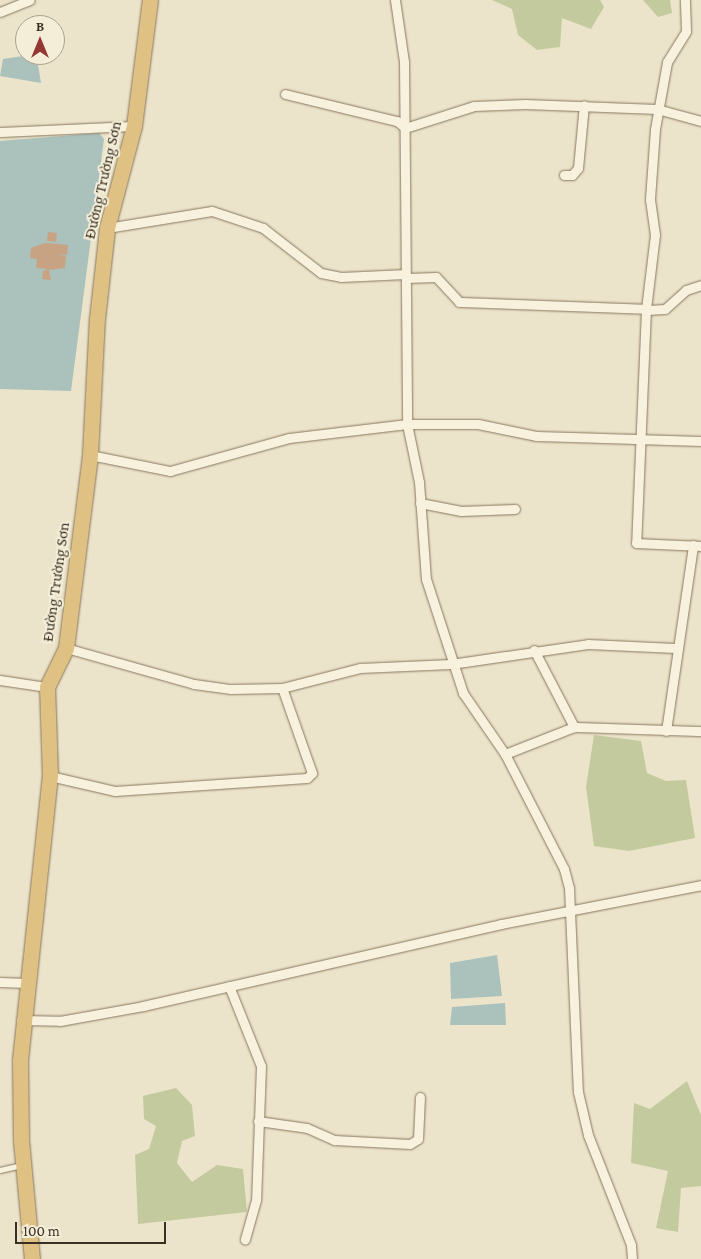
<!DOCTYPE html>
<html>
<head>
<meta charset="utf-8">
<style>
  body { margin:0 }
  #map { position:relative; width:701px; height:1259px; overflow:hidden; background:#ece4ca; font-family:"Crimson Pro",serif }
  div>[style] { position:absolute }
  [style*='--x'] { left:calc(var(--x)*1px); top:calc(var(--y)*1px); width:calc(var(--w)*1px); rotate:calc(var(--a)*1deg) }
  .green>* { inset:0; background:#c3ca9e }
  .water>* { inset:0; background:#aac1bc }
  .building>* { inset:0; background:#c8a383; transform-origin:0 0 }
  .roads { filter:drop-shadow(0 0 1px #88775f) drop-shadow(0 0 1px #88775f) }
  .service>* { height:4.5px; margin:-2.25px; padding:0 2.25px; transform-origin:2.25px; border-radius:2.25px; background:#f7f1dd }
  .minor>* { height:9px; margin:-4.5px; padding:0 4.5px; transform-origin:4.5px; border-radius:4.5px; background:#f7f1dd }
  .trunk>* { height:15px; margin:-7.5px; padding:0 7.5px; transform-origin:7.5px; border-radius:7.5px; background:#e0c184 }
  span { translate:-50% -50%; white-space:nowrap; text-align:center; line-height:1.15; -webkit-text-stroke:4px #f4eed9; paint-order:stroke }
  .street-label { font-size:16px; color:#3a2f22 }
  .north { position:absolute; left:15px; top:15px; width:50px; height:50px; box-sizing:border-box; background:#f4eed9; border:1px solid #aaa290; border-radius:50%; rotate:0deg; font-size:14px; font-weight:700; line-height:20px; text-align:center; color:#3a2f22 }
  .north::after { content:''; display:block; margin:auto; width:18px; height:22px; background:#943733; clip-path:polygon(50% 0,100% 100%,50% 72%,0 100%) }
  .scale { position:absolute; left:15px; top:1222px; width:151px; height:22px; box-sizing:border-box; border:2px solid #3a2f22; border-top:0; padding-left:6px; font-size:15px; line-height:18px; white-space:nowrap; color:#3a2f22; -webkit-text-stroke:4px #f4eed9; paint-order:stroke }
</style>
</head>
<body>
<div id="map">
  <div class="green">
    <div style="clip-path:polygon(492px 0,600px 0,604px 7px,591px 29px,562px 18px,560px 47px,537px 50px,518px 35px,512px 9px)"></div>
    <div style="clip-path:polygon(643px 0,670px 0,672px 13px,658px 17px)"></div>
    <div style="clip-path:polygon(594px 735px,641px 741px,647px 773px,666px 781px,686px 780px,695px 838px,629px 851px,594px 846px,586px 787px)"></div>
    <div style="clip-path:polygon(687px 1081px,701px 1115px,701px 1186px,681px 1188px,678px 1232px,656px 1228px,668px 1171px,631px 1163px,634px 1103px,650px 1109px)"></div>
    <div style="clip-path:polygon(176px 1088px,192px 1105px,195px 1136px,182px 1141px,177px 1163px,192px 1182px,217px 1165px,243px 1169px,247px 1212px,138px 1224px,135px 1155px,149px 1149px,156px 1126px,144px 1119px,143px 1096px)"></div>
  </div>
  <div class="water">
    <div style="clip-path:polygon(23px 56px,38px 65px,41px 83px,0 76px,3px 59px)"></div>
    <div style="clip-path:polygon(99px 133px,104px 139px,71px 391px,0 389px,0 141px)"></div>
    <div style="clip-path:polygon(497px 955px,502px 996px,451px 999px,450px 963px)"></div>
    <div style="clip-path:polygon(505px 1003px,506px 1025px,450px 1025px,452px 1007px)"></div>
  </div>
  <div class="building">
    <div style="left:48px;top:232px;width:9px;height:9px;rotate:6deg"></div>
    <div style="clip-path:polygon(45px 243px,68px 245px,67px 255px,57px 254px,66px 256px,65px 268px,49px 270px,51px 280px,42px 279px,43px 271px,48px 269px,36px 268px,37px 259px,30px 258px,31px 248px)"></div>
  </div>
  <div class="roads">
    <div class="service">
      <div style="--x:0;--y:1170;--w:23;--a:-13"></div>
    </div>
    <div class="minor">
      <div style="--x:395;--y:0;--w:63;--a:81.7"></div>
      <div style="--x:404;--y:62;--w:362;--a:89.5"></div>
      <div style="--x:407;--y:424;--w:59;--a:78.3"></div>
      <div style="--x:419;--y:482;--w:97;--a:85.9"></div>
      <div style="--x:426;--y:579;--w:120;--a:72"></div>
      <div style="--x:463;--y:693;--w:74;--a:55.5"></div>
      <div style="--x:505;--y:754;--w:129;--a:62.8"></div>
      <div style="--x:564;--y:869;--w:20;--a:75"></div>
      <div style="--x:569;--y:888;--w:204;--a:87.5"></div>
      <div style="--x:578;--y:1092;--w:44;--a:76.9"></div>
      <div style="--x:588;--y:1135;--w:118;--a:68.6"></div>
      <div style="--x:631;--y:1245;--w:14;--a:86"></div>
      <div style="--x:0;--y:12;--w:32;--a:-22"></div>
      <div style="--x:285;--y:94;--w:115;--a:13.6"></div>
      <div style="--x:397;--y:121;--w:11;--a:41"></div>
      <div style="--x:405;--y:128;--w:72;--a:-17.7"></div>
      <div style="--x:474;--y:106;--w:51;--a:-2.2"></div>
      <div style="--x:525;--y:104;--w:132;--a:2.2"></div>
      <div style="--x:657;--y:109;--w:46;--a:15.3"></div>
      <div style="--x:0;--y:132;--w:134;--a:-2.6"></div>
      <div style="--x:564;--y:175;--w:8;--a:0"></div>
      <div style="--x:572;--y:175;--w:9;--a:-49"></div>
      <div style="--x:578;--y:168;--w:63;--a:-84.6"></div>
      <div style="--x:107;--y:228;--w:106;--a:-9.2"></div>
      <div style="--x:212;--y:211;--w:54;--a:18.4"></div>
      <div style="--x:263;--y:228;--w:73;--a:37.8"></div>
      <div style="--x:321;--y:273;--w:20;--a:11"></div>
      <div style="--x:341;--y:277;--w:65;--a:-2.6"></div>
      <div style="--x:406;--y:278;--w:30;--a:-2"></div>
      <div style="--x:436;--y:277;--w:34;--a:47"></div>
      <div style="--x:459;--y:302;--w:187;--a:2.1"></div>
      <div style="--x:646;--y:309;--w:234;--a:92.4"></div>
      <div style="--x:636;--y:543;--w:65;--a:2.6"></div>
      <div style="--x:646;--y:309;--w:75;--a:-83.1"></div>
      <div style="--x:655;--y:235;--w:36;--a:-98"></div>
      <div style="--x:650;--y:199;--w:70;--a:-85.9"></div>
      <div style="--x:655;--y:129;--w:68;--a:-79.8"></div>
      <div style="--x:667;--y:62;--w:36;--a:-58"></div>
      <div style="--x:686;--y:31;--w:31;--a:-92"></div>
      <div style="--x:647;--y:310;--w:18;--a:-3"></div>
      <div style="--x:665;--y:309;--w:28;--a:-42"></div>
      <div style="--x:686;--y:290;--w:16;--a:-18"></div>
      <div style="--x:90;--y:455;--w:82;--a:11.3"></div>
      <div style="--x:170;--y:471;--w:123;--a:-15.5"></div>
      <div style="--x:289;--y:438;--w:119;--a:-6.8"></div>
      <div style="--x:407;--y:424;--w:71;--a:0"></div>
      <div style="--x:478;--y:424;--w:59;--a:11.7"></div>
      <div style="--x:536;--y:436;--w:165;--a:1.7"></div>
      <div style="--x:420;--y:503;--w:42;--a:11"></div>
      <div style="--x:461;--y:511;--w:54;--a:-2.1"></div>
      <div style="--x:66;--y:648;--w:133;--a:15.7"></div>
      <div style="--x:194;--y:684;--w:37;--a:8"></div>
      <div style="--x:231;--y:689;--w:51;--a:-1.1"></div>
      <div style="--x:282;--y:688;--w:81;--a:-14.4"></div>
      <div style="--x:360;--y:668;--w:91;--a:-2.5"></div>
      <div style="--x:451;--y:664;--w:138;--a:-8.3"></div>
      <div style="--x:588;--y:644;--w:87;--a:2.6"></div>
      <div style="--x:534;--y:650;--w:87;--a:62.5"></div>
      <div style="--x:0;--y:680;--w:48;--a:8.5"></div>
      <div style="--x:666;--y:731;--w:188;--a:-81.7"></div>
      <div style="--x:505;--y:754;--w:74;--a:-21.4"></div>
      <div style="--x:574;--y:727;--w:127;--a:1.8"></div>
      <div style="--x:50;--y:776;--w:67;--a:13"></div>
      <div style="--x:115;--y:791;--w:192;--a:-3.9"></div>
      <div style="--x:307;--y:778;--w:7;--a:-45"></div>
      <div style="--x:312;--y:773;--w:90;--a:-109.4"></div>
      <div style="--x:0;--y:982;--w:26;--a:2"></div>
      <div style="--x:229;--y:986;--w:86;--a:68.2"></div>
      <div style="--x:261;--y:1066;--w:134;--a:92.1"></div>
      <div style="--x:256;--y:1200;--w:41;--a:105.8"></div>
      <div style="--x:21;--y:1020;--w:39;--a:1"></div>
      <div style="--x:60;--y:1021;--w:84;--a:-10.2"></div>
      <div style="--x:143;--y:1006;--w:367;--a:-12.9"></div>
      <div style="--x:501;--y:924;--w:204;--a:-11"></div>
      <div style="--x:258;--y:1121;--w:49;--a:8.1"></div>
      <div style="--x:307;--y:1128;--w:30;--a:24"></div>
      <div style="--x:334;--y:1140;--w:76;--a:3"></div>
      <div style="--x:410;--y:1144;--w:9;--a:-32"></div>
      <div style="--x:418;--y:1139;--w:42;--a:-87.3"></div>
    </div>
    <div class="trunk">
      <div style="--x:32;--y:1259;--w:119;--a:-95.3"></div>
      <div style="--x:21;--y:1141;--w:81;--a:-90.7"></div>
      <div style="--x:20;--y:1060;--w:286;--a:-84"></div>
      <div style="--x:50;--y:776;--w:89;--a:-91.9"></div>
      <div style="--x:47;--y:687;--w:43;--a:-64"></div>
      <div style="--x:66;--y:648;--w:194;--a:-82.9"></div>
      <div style="--x:90;--y:455;--w:136;--a:-87.1"></div>
      <div style="--x:97;--y:319;--w:92;--a:-83.7"></div>
      <div style="--x:107;--y:228;--w:106;--a:-75.2"></div>
      <div style="--x:134;--y:126;--w:127;--a:-82.8"></div>
    </div>
  </div>
  <div class="street-label">
    <span style="left:103px;top:180px;rotate:-77deg">Đường Trường Sơn</span>
    <span style="left:56px;top:582px;rotate:-82deg">Đường Trường Sơn</span>
  </div>
  <div class="north">B</div>
  <div class="scale">100 m</div>
</div>
</body>
</html>
